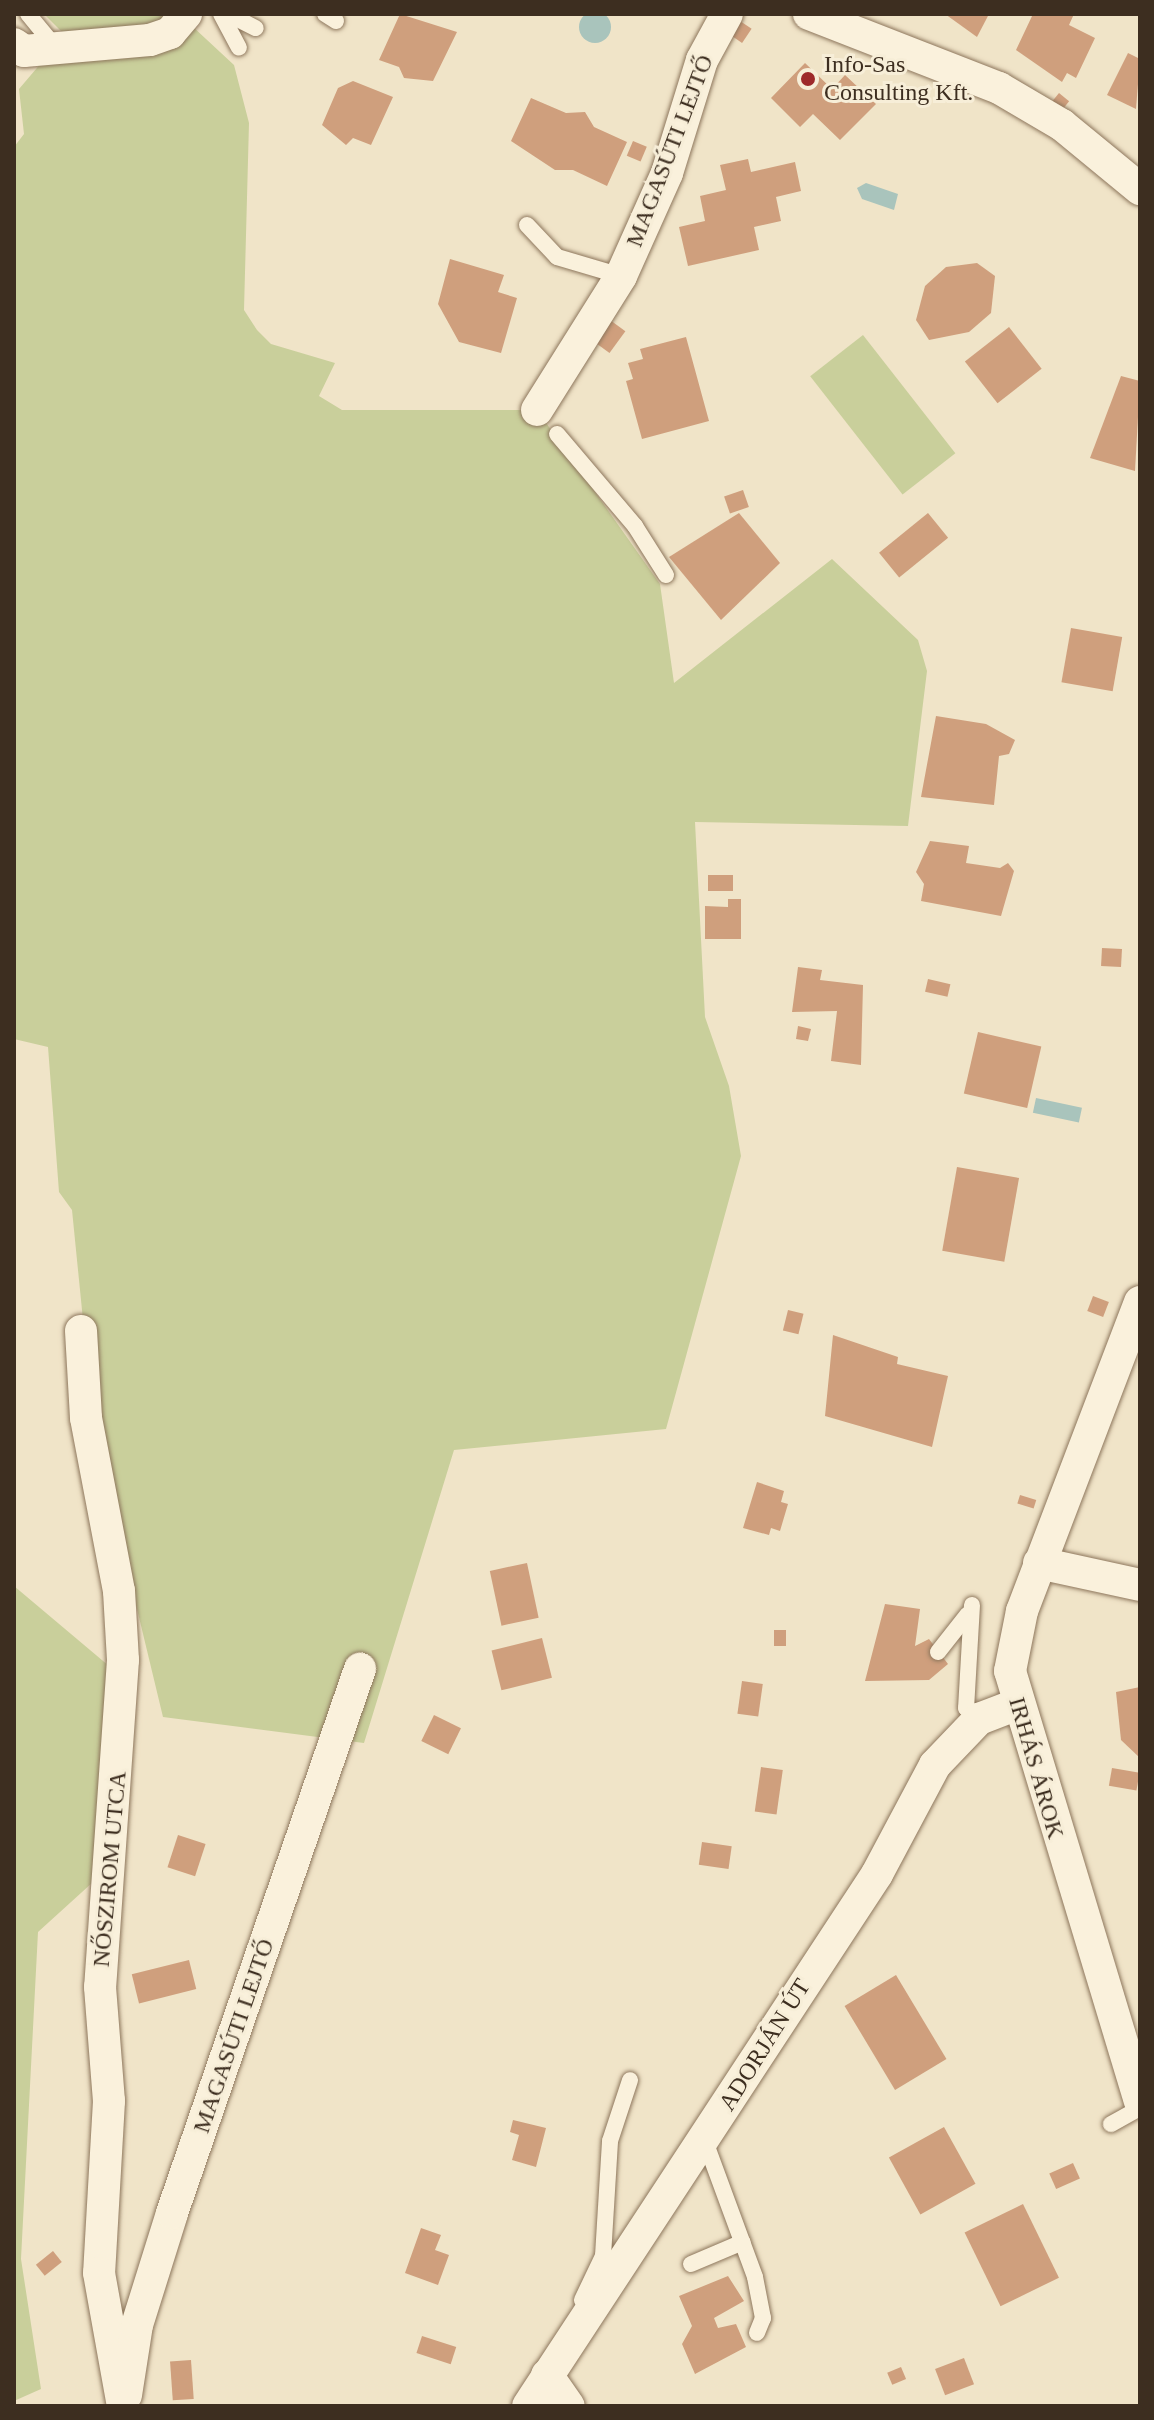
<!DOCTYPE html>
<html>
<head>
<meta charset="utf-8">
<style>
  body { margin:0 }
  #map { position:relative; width:1154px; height:2420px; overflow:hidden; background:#f0e4c8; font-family:Georgia,serif }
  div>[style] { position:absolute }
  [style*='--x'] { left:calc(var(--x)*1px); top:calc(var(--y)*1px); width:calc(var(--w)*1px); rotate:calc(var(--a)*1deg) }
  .green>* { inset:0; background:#c9cf9b; transform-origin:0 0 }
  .water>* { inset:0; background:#a9c4bc; transform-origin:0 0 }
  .round { border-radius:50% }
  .building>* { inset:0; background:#cf9f7d; transform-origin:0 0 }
  .roads { filter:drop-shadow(0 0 2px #8d765c) drop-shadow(0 0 2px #8d765c) }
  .service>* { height:16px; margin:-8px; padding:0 8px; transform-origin:8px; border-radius:8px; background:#faf1dc }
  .minor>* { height:32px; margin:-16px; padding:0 16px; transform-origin:16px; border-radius:16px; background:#faf1dc }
  .dots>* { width:22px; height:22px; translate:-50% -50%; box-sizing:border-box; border:4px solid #f7eed8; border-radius:50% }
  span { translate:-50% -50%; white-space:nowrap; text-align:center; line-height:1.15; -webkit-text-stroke:6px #f7eed8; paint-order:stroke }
  .poi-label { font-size:24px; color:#3d2e20 }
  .left { translate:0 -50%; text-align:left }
  .street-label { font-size:24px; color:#3d2e20 }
  .frame { position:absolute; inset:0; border:16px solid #3d2e20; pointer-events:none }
</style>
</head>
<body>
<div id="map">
  <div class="green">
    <div style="clip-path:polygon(44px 14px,190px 14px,192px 26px,234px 65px,249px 123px,244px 310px,257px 330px,271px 344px,335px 363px,319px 396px,342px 410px,537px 410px,660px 584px,674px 683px,832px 559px,918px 640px,927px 671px,908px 826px,695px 822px,705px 1017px,729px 1086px,741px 1156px,666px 1429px,454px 1450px,364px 1743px,163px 1717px,94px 1430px,72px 1210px,59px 1192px,48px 1047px,14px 1039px,14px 147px,24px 134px,19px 89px,65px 35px)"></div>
    <div style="left:863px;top:335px;width:150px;height:67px;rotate:52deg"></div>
    <div style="clip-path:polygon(14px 1586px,109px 1666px,103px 1873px,38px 1932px,21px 2259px,41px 2389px,14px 2401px)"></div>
  </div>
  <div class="water">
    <div class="round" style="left:579px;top:11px;width:32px;height:32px"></div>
    <div style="clip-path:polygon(866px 183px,898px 194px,894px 210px,862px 199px,857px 188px)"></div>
    <div style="left:1036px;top:1098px;width:47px;height:15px;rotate:12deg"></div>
  </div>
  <div class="building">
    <div style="clip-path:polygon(400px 14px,457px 32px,433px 81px,404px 78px,399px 67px,379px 60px)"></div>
    <div style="clip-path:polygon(945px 14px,989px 14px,977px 37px)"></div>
    <div style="clip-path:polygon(1033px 14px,1074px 14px,1069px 25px,1095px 38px,1076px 78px,1067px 73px,1062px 82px,1016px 50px)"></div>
    <div style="left:740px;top:21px;width:14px;height:17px;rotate:34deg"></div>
    <div style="clip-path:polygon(1128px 53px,1140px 59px,1136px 109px,1107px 95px)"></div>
    <div style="clip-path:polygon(805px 63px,832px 89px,845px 75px,876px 104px,840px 140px,813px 114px,800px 127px,771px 98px)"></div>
    <div style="clip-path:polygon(353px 81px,393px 97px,371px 145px,353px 138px,346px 145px,322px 125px,338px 88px)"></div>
    <div style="left:1059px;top:93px;width:13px;height:11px;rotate:39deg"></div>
    <div style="clip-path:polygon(531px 98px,566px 113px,585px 112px,594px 127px,627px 142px,607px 186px,573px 170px,555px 170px,511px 141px)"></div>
    <div style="left:633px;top:141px;width:15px;height:16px;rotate:23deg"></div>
    <div style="clip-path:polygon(748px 159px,751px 172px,795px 162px,801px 191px,776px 197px,781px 221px,754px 227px,759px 250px,688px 266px,679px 227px,705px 221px,700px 196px,726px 190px,720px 165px)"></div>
    <div style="clip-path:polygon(450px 259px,504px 275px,498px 292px,517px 298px,501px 353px,459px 342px,438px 304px)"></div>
    <div style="clip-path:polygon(977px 263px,995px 276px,991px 313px,969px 332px,929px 340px,916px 320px,925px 286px,946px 267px)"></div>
    <div style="left:610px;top:320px;width:19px;height:27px;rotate:36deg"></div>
    <div style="left:1009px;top:327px;width:53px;height:56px;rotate:52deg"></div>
    <div style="clip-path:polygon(686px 337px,709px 421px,642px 439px,626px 381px,633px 379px,628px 363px,643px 359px,640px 349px)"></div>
    <div style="clip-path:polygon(1121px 376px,1140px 381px,1135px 471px,1090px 458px)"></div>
    <div style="left:743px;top:490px;width:18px;height:20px;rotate:71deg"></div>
    <div style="clip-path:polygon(739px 513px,780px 563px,721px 620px,669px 557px)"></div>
    <div style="left:928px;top:513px;width:32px;height:63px;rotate:51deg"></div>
    <div style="left:1071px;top:628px;width:52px;height:55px;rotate:10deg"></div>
    <div style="clip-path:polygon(936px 716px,986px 724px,1015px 740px,1009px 754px,999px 756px,994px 805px,921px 797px)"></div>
    <div style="clip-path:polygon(930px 841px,969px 846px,966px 863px,1000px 868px,1008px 863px,1014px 871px,1001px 916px,921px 901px,924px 884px,916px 872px)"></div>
    <div style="left:708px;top:875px;width:25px;height:16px"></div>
    <div style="clip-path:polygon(728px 899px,741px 899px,741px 939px,705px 939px,705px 906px,728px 907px)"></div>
    <div style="left:1102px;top:948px;width:20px;height:18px;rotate:3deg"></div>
    <div style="clip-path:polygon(798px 967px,822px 970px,820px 980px,863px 985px,861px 1065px,831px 1061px,837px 1011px,792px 1012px)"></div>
    <div style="left:928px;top:979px;width:23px;height:13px;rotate:13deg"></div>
    <div style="clip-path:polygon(798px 1026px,811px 1029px,808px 1041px,796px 1039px)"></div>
    <div style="left:978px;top:1032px;width:65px;height:63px;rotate:13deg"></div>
    <div style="left:957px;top:1167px;width:63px;height:85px;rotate:10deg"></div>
    <div style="left:1093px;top:1296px;width:17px;height:16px;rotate:21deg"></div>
    <div style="left:788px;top:1310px;width:16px;height:21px;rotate:14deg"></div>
    <div style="clip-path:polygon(833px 1335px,898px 1357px,897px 1364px,948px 1376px,932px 1447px,825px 1416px)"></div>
    <div style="clip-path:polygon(757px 1482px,784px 1491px,781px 1502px,788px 1504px,780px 1531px,771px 1528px,769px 1535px,743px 1528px)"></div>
    <div style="left:1020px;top:1495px;width:17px;height:9px;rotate:17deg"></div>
    <div style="left:527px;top:1563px;width:56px;height:38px;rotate:78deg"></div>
    <div style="clip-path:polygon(885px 1604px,920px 1609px,915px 1646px,929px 1639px,948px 1664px,929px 1680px,865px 1681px)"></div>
    <div style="left:774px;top:1630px;width:12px;height:16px"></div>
    <div style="left:542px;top:1638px;width:41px;height:52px;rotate:76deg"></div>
    <div style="left:742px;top:1681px;width:21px;height:33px;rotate:8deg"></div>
    <div style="clip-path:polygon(1140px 1687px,1140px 1758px,1121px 1740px,1116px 1692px)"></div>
    <div style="left:434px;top:1715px;width:30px;height:29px;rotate:26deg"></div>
    <div style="left:761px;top:1767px;width:22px;height:45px;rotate:8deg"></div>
    <div style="left:1112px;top:1768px;width:28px;height:18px;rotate:10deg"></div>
    <div style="left:178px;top:1835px;width:29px;height:34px;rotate:18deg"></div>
    <div style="left:702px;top:1842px;width:30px;height:23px;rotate:8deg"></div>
    <div style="left:189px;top:1960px;width:30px;height:59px;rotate:76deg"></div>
    <div style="left:896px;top:1975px;width:98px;height:60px;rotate:59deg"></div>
    <div style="clip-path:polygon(513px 2120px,546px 2128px,536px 2167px,512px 2160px,519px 2135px,510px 2132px)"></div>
    <div style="left:944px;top:2127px;width:65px;height:63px;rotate:61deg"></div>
    <div style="left:1073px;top:2163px;width:17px;height:26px;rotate:66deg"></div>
    <div style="left:1023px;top:2204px;width:82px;height:65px;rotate:64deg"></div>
    <div style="clip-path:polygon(421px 2228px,441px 2235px,435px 2250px,449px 2255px,438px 2285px,405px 2273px)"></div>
    <div style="left:53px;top:2251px;width:14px;height:22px;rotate:51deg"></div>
    <div style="clip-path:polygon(728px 2276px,744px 2301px,714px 2318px,718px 2328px,736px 2324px,746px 2347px,695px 2374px,682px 2344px,692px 2326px,679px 2296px)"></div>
    <div style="left:422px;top:2336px;width:36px;height:18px;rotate:18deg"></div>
    <div style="left:964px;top:2358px;width:28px;height:31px;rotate:69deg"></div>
    <div style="left:191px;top:2360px;width:39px;height:21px;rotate:86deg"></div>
    <div style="left:901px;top:2367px;width:13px;height:15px;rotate:67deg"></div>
  </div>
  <div class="roads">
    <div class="service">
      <div style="--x:28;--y:14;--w:44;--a:50.5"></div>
      <div style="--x:221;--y:14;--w:38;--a:62"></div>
      <div style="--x:228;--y:14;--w:31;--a:27"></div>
      <div style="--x:325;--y:14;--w:13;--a:32"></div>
      <div style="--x:527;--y:225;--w:44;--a:46.8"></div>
      <div style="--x:557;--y:257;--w:67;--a:16.5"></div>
      <div style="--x:557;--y:434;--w:121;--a:49.7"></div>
      <div style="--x:635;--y:526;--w:58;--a:57.7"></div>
      <div style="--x:972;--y:1605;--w:103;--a:93.3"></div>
      <div style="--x:966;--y:1708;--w:17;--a:40"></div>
      <div style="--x:938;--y:1652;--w:48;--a:-51.7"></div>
      <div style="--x:1111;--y:2124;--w:33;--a:-29"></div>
      <div style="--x:705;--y:2141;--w:145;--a:69.8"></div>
      <div style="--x:755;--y:2277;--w:42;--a:79"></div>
      <div style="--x:763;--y:2318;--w:16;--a:112"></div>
      <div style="--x:691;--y:2264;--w:56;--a:-22.9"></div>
      <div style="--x:582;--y:2300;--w:49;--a:-64.5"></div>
      <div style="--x:603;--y:2256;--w:115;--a:-86.5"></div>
      <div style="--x:610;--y:2141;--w:64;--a:-71.8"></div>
    </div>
    <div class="minor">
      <div style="--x:809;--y:14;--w:204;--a:21.3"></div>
      <div style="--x:999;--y:88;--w:73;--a:30.4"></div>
      <div style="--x:1062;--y:125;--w:101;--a:39.4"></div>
      <div style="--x:14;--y:44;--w:12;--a:35"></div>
      <div style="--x:24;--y:51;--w:126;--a:-5"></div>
      <div style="--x:150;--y:40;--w:21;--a:-19"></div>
      <div style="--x:170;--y:33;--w:25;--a:-50"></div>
      <div style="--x:537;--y:410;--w:158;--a:-57.9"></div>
      <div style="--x:621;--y:276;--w:113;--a:-65.9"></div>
      <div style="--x:667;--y:173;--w:118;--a:-72.8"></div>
      <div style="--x:702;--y:60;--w:52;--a:-61.5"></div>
      <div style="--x:1140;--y:1302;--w:331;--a:110.9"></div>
      <div style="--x:1022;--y:1611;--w:61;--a:101.3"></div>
      <div style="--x:1010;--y:1671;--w:449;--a:73.2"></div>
      <div style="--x:81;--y:1331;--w:87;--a:86.7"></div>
      <div style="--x:86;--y:1418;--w:176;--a:79.2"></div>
      <div style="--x:119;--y:1591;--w:69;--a:86.7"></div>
      <div style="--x:123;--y:1660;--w:328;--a:94"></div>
      <div style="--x:100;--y:1987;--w:114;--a:85.5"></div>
      <div style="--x:109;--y:2101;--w:172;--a:93.3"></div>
      <div style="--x:99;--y:2273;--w:135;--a:79.8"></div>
      <div style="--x:1039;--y:1563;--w:103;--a:12.3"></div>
      <div style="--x:547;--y:2375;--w:38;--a:55"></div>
      <div style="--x:126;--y:2395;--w:71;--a:-81.1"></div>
      <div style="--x:137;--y:2325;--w:117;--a:-72.6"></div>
      <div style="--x:172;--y:2213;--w:576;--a:-70.94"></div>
      <div style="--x:528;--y:2406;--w:636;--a:-56.73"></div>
      <div style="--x:877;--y:1874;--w:123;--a:-62"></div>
      <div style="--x:935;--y:1765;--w:64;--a:-46.3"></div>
      <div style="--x:979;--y:1719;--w:40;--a:-21"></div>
    </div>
  </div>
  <div class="dots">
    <div style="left:808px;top:79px;background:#9e2a2b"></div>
  </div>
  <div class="poi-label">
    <span class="left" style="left:824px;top:79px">Info-Sas<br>Consulting Kft.</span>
  </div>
  <div class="street-label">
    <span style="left:670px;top:151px;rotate:-69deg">MAGASÚTI LEJTŐ</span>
    <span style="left:1036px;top:1768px;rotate:74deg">IRHÁS ÁROK</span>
    <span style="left:110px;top:1869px;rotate:-85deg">NŐSZIROM UTCA</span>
    <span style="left:234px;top:2036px;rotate:-71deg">MAGASÚTI LEJTŐ</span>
    <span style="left:765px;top:2045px;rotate:-58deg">ADORJÁN ÚT</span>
  </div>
  <div class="frame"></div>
</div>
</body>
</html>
